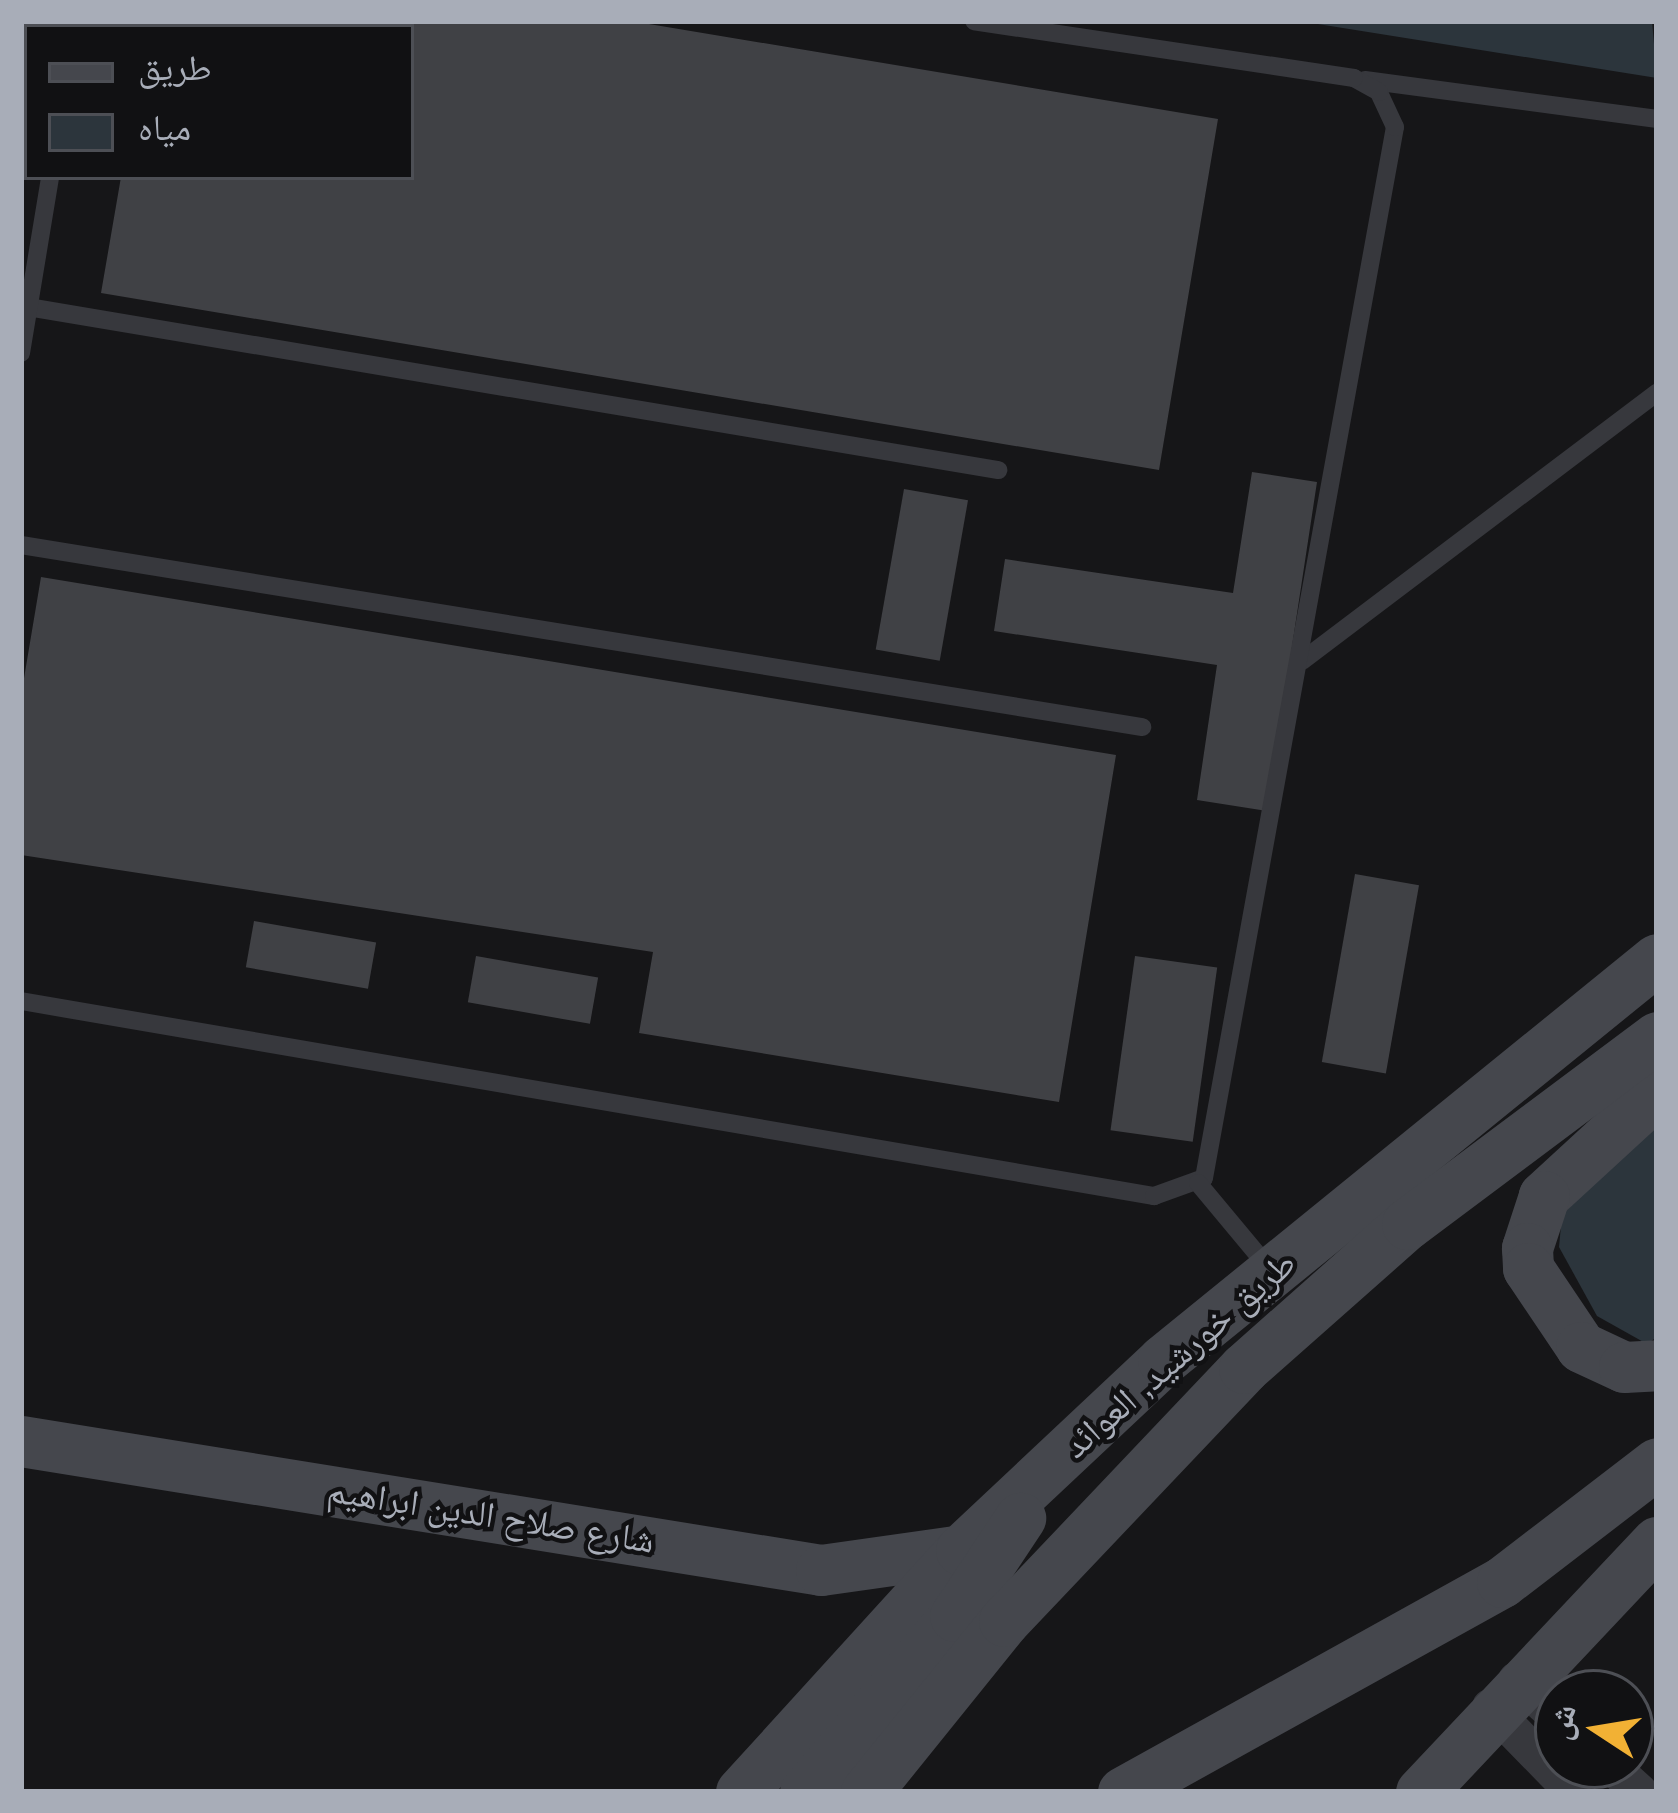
<!DOCTYPE html>
<html>
<head>
<meta charset="utf-8">
<style>
  body { margin:0 }
  #map { position:relative; width:1678px; height:1813px; overflow:hidden; background:#161618; font-family:Helvetica,"Noto Naskh Arabic",sans-serif }
  div>[style] { position:absolute }
  [style*='--x'] { left:calc(var(--x)*1px); top:calc(var(--y)*1px); width:calc(var(--w)*1px); rotate:calc(var(--a)*1deg) }
  .water>* { inset:0; background:#2c353c }
  .building>* { inset:0; background:#404145; transform-origin:0 0 }
  .lane>* { height:18px; margin:-9px; padding:0 9px; transform-origin:9px; border-radius:9px; background:#37383d }
  .street>* { height:36px; margin:-18px; padding:0 18px; transform-origin:18px; border-radius:18px; background:#37383d }
  .secondary>* { height:51px; margin:-25.5px; padding:0 25.5px; transform-origin:25.5px; border-radius:25.5px; background:#45474d }
  span { translate:-50% -50%; white-space:nowrap; text-align:center; line-height:1.15; -webkit-text-stroke:9px #111113; paint-order:stroke }
  .street-label { font-size:36px; color:#a8adb8 }
  .frame { position:absolute; inset:0; border:24px solid #a8adb8; pointer-events:none }
  .legend { position:absolute; left:24px; top:24px; width:390px; height:156px; box-sizing:border-box; background:#111113; border:3px solid #4d4f55; margin:0; padding:15px 21px; list-style:none; font-size:36px; color:#a8adb8 }
  .legend li { display:flex; align-items:center; gap:24px; height:60px }
  .legend b { width:60px; border:3px solid #4d4f55 }
  .north { position:absolute; left:1534px; top:1669px; width:120px; height:120px; box-sizing:border-box; background:#111113; border:3px solid #4d4f55; border-radius:50%; rotate:282deg; font-size:33px; font-weight:700; line-height:48px; text-align:center; color:#a8adb8 }
  .north::after { content:''; display:block; margin:auto; width:42px; height:54px; background:#f2b134; clip-path:polygon(50% 0,100% 100%,50% 72%,0 100%) }
</style>
</head>
<body>
<div id="map">
  <div class="water">
    <div style="clip-path:polygon(1299px 21px,1652px 21px,1657px 78px)"></div>
    <div style="clip-path:polygon(1657px 1120px,1657px 1337px,1647px 1344px,1597px 1316px,1559px 1247px,1562px 1215px)"></div>
  </div>
  <div class="building">
    <div style="clip-path:polygon(147px 21px,631px 21px,1218px 119px,1159px 470px,101px 293px,121px 177px,411px 177px,411px 27px)"></div>
    <div style="clip-path:polygon(1252px 472px,1317px 482px,1267px 811px,1197px 800px,1217px 665px,994px 631px,1005px 559px,1233px 593px)"></div>
    <div style="left:904px;top:489px;width:65px;height:163px;rotate:10deg"></div>
    <div style="clip-path:polygon(41px 577px,1116px 755px,1059px 1102px,639px 1033px,653px 952px,21px 855px,21px 696px)"></div>
    <div style="left:1355px;top:874px;width:65px;height:191px;rotate:10deg"></div>
    <div style="left:254px;top:921px;width:124px;height:47px;rotate:10deg"></div>
    <div style="left:476px;top:956px;width:124px;height:47px;rotate:10deg"></div>
    <div style="left:1135px;top:956px;width:83px;height:176px;rotate:8deg"></div>
  </div>
  <div class="lane">
    <div style="--x:74;--y:27;--w:6;--a:-81"></div>
    <div style="--x:1365;--y:80;--w:295;--a:7.6"></div>
    <div style="--x:28;--y:307;--w:984;--a:9.54"></div>
    <div style="--x:21;--y:353;--w:178;--a:-80.6"></div>
    <div style="--x:21;--y:545;--w:1136;--a:9.22"></div>
    <div style="--x:1302;--y:661;--w:445;--a:-37.1"></div>
    <div style="--x:21;--y:1001;--w:1150;--a:9.77"></div>
    <div style="--x:1154;--y:1196;--w:53;--a:-19.8"></div>
    <div style="--x:1204;--y:1178;--w:1068;--a:-79.7"></div>
    <div style="--x:1395;--y:127;--w:38;--a:-115"></div>
    <div style="--x:1379;--y:92;--w:29;--a:-151"></div>
    <div style="--x:1354;--y:78;--w:384;--a:-171.5"></div>
    <div style="--x:1198;--y:1183;--w:109;--a:50.2"></div>
  </div>
  <div class="street">
    <div style="--x:1516;--y:1680;--w:57;--a:42.1"></div>
    <div style="--x:1490;--y:1707;--w:119;--a:45.7"></div>
    <div style="--x:1610;--y:1765;--w:40;--a:42"></div>
  </div>
  <div class="secondary">
    <div style="--x:1657;--y:1092;--w:154;--a:137.4"></div>
    <div style="--x:1544;--y:1196;--w:55;--a:108.1"></div>
    <div style="--x:1527;--y:1248;--w:20;--a:87"></div>
    <div style="--x:1528;--y:1268;--w:95;--a:56.1"></div>
    <div style="--x:1581;--y:1347;--w:47;--a:24.9"></div>
    <div style="--x:1624;--y:1367;--w:33;--a:-3"></div>
    <div style="--x:21;--y:1441;--w:810;--a:9.16"></div>
    <div style="--x:821;--y:1570;--w:141;--a:-8.1"></div>
    <div style="--x:741;--y:1792;--w:327;--a:-47.7"></div>
    <div style="--x:961;--y:1550;--w:277;--a:-43.2"></div>
    <div style="--x:1163;--y:1360;--w:636;--a:-39.07"></div>
    <div style="--x:805;--y:1792;--w:231;--a:-49.6"></div>
    <div style="--x:955;--y:1616;--w:118;--a:-56.4"></div>
    <div style="--x:866;--y:1792;--w:220;--a:-51.1"></div>
    <div style="--x:1004;--y:1621;--w:349;--a:-46.5"></div>
    <div style="--x:1244;--y:1368;--w:217;--a:-41.5"></div>
    <div style="--x:1407;--y:1224;--w:312;--a:-36.8"></div>
    <div style="--x:1123;--y:1792;--w:433;--a:-29"></div>
    <div style="--x:1502;--y:1582;--w:195;--a:-37.5"></div>
    <div style="--x:1421;--y:1792;--w:344;--a:-46.7"></div>
  </div>
  <div class="street-label">
    <span style="left:1179px;top:1354px;rotate:-41deg">طريق خورشيد, العوائد</span>
    <span style="left:491px;top:1515px;rotate:9deg">شارع صلاح الدين ابراهيم</span>
  </div>
  <div class="frame"></div>
  <ul class="legend">
  <li><b style="height:15px;background:#45474d"></b>طريق</li>
  <li><b style="height:33px;background:#2c353c"></b>مياه</li>
  </ul>
  <div class="north">ش</div>
</div>
</body>
</html>
